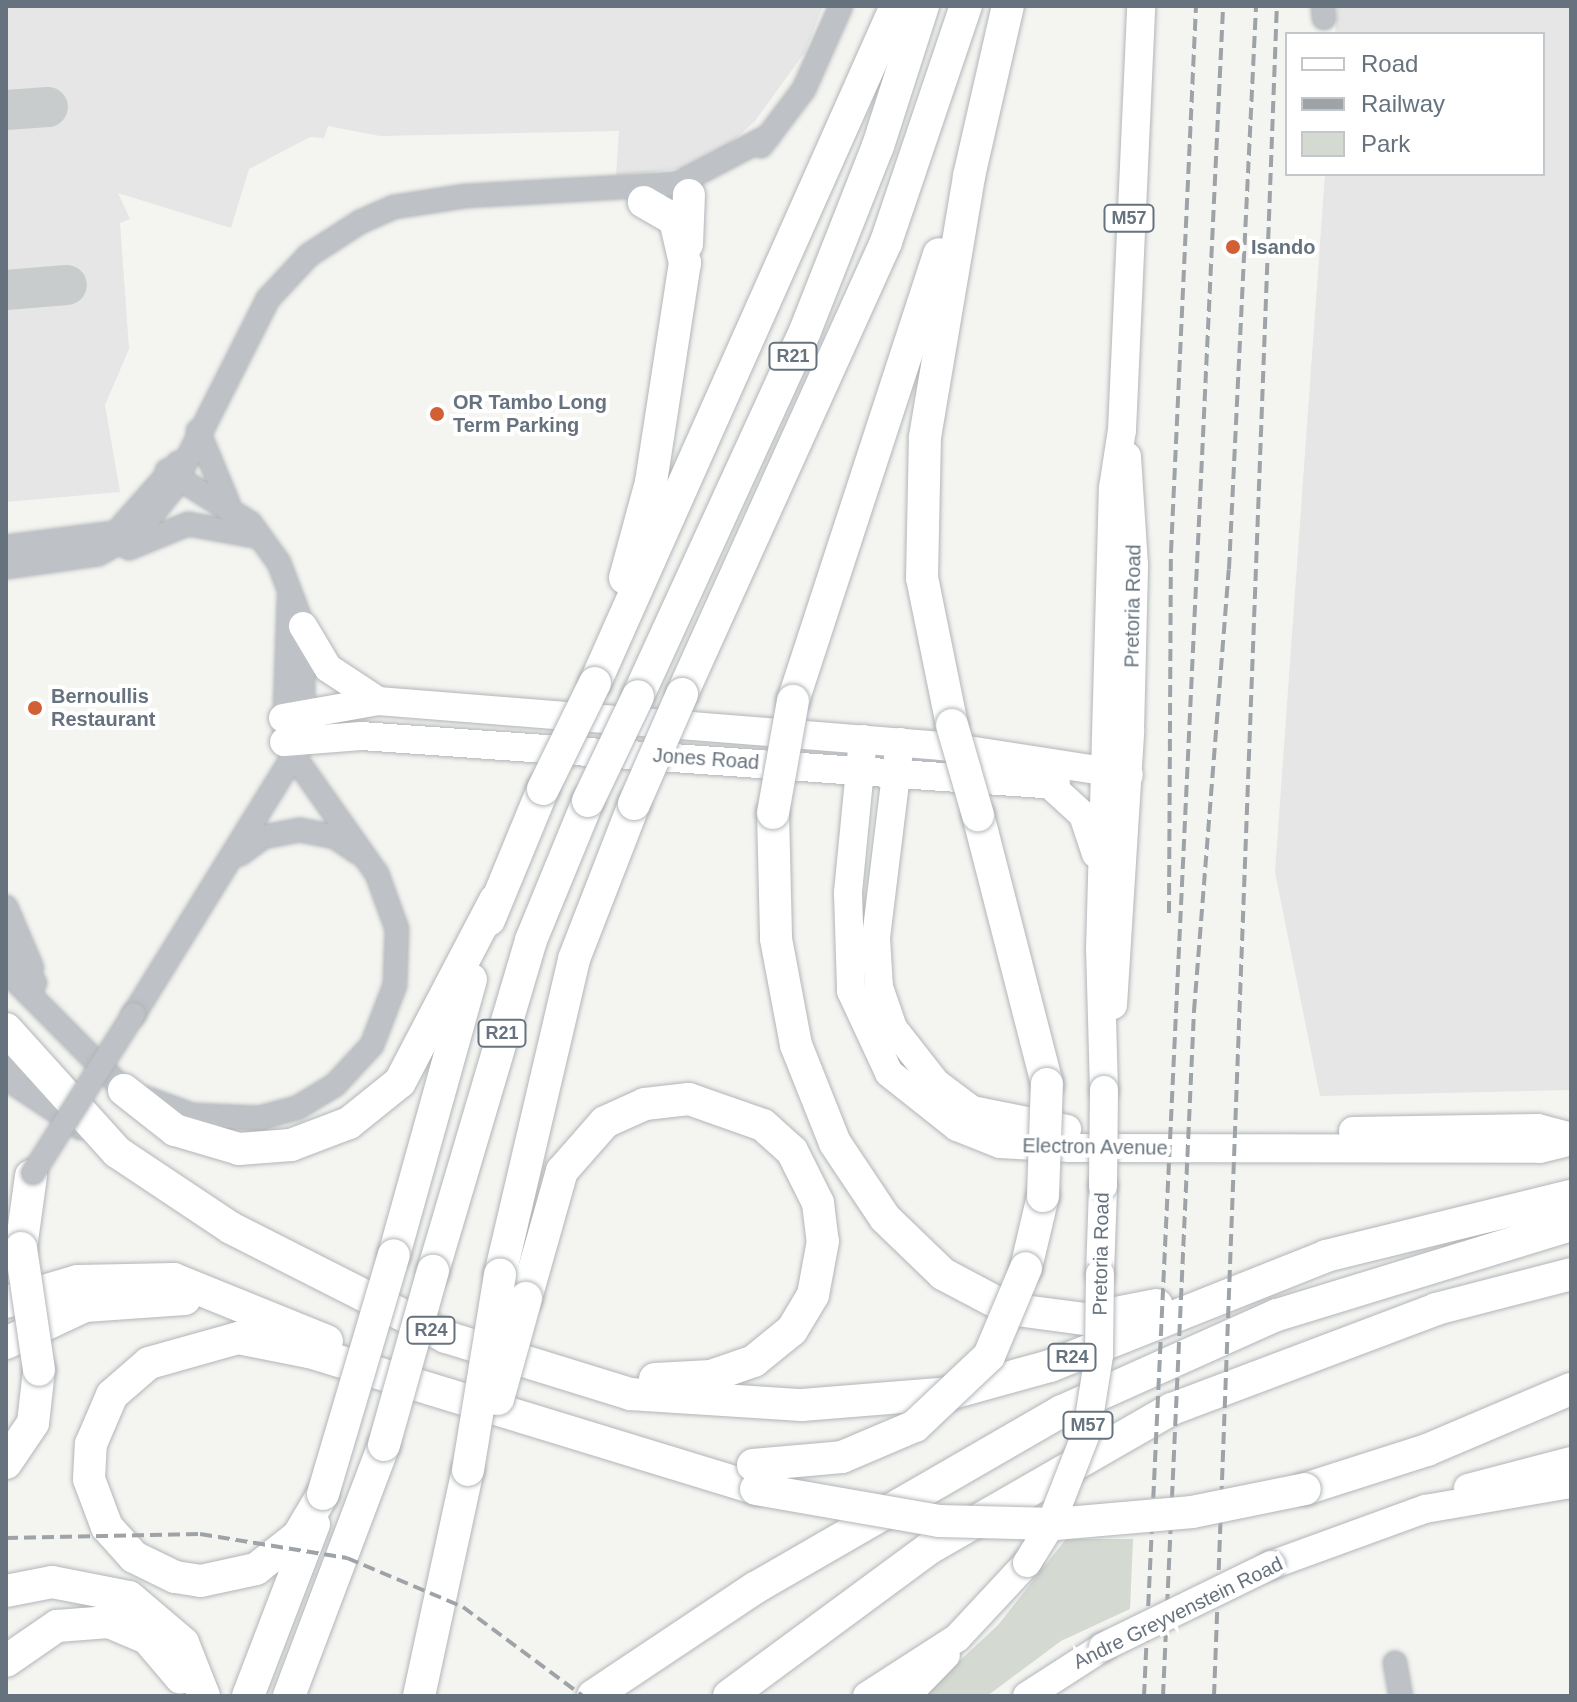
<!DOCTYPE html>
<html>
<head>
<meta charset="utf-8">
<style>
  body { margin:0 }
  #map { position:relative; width:1577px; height:1702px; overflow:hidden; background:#f4f5f1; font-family:Arial,sans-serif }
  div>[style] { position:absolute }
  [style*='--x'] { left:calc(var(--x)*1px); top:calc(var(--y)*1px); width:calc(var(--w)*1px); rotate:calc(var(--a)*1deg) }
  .built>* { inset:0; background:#e5e6e5 }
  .green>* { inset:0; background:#d4d9d1 }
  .taxiway>* { height:40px; margin:-20px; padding:0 20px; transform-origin:20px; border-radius:20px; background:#c9cccc }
  .roads { filter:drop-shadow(0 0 2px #b2b5b9) drop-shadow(0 0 2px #b2b5b9) }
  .minor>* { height:22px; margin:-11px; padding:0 11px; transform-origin:11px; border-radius:11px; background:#bec1c5 }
  .major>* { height:28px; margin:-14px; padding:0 14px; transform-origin:14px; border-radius:14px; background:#fff }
  .highway>* { height:32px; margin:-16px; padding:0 16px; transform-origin:16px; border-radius:16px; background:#fff }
  .rail>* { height:4px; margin-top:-2px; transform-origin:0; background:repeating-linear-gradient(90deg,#9ea3a8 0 12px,transparent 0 18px) }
  .bridges { filter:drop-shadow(0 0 2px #b2b5b9) drop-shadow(0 0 2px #b2b5b9) }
  .minor-bridge>* { height:22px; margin:-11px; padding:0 11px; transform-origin:11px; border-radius:11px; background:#bec1c5 }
  .major-bridge>* { height:28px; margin:-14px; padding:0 14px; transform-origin:14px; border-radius:14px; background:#fff }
  .highway-bridge>* { height:32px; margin:-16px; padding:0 16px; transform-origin:16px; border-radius:16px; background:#fff }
  .dots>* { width:22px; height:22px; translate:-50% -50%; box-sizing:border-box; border:4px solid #fff; border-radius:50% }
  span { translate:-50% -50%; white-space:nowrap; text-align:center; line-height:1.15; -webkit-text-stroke:8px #fff; paint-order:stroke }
  .shield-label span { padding:2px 6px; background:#fff; border:2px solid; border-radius:6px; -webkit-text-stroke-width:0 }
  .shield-label { font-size:18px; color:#66737f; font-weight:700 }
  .poi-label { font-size:20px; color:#66737f; font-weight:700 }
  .left { translate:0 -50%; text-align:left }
  .street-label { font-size:20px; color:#66737f }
  .frame { position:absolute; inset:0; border:8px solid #66737f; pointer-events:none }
  .legend { position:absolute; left:1285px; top:32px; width:260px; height:144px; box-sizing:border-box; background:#fff; border:2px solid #c2c7cc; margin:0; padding:10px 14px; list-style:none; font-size:24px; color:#66737f }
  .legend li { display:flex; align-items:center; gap:16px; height:40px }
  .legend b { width:40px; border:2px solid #c2c7cc }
</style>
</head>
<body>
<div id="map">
  <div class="built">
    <div style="clip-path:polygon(6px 6px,823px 6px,805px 52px,755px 121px,716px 156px,686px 168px,616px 176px,619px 131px,380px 136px,328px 126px,324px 138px,310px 137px,249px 169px,231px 228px,118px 193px,130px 219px,120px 223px,129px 349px,105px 405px,120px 492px,6px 502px)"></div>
    <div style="clip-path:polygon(1337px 6px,1571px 6px,1571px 1090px,1320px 1096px,1275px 872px,1325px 174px,1543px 174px,1543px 34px,1335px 34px)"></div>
  </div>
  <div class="green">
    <div style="clip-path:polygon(1066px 1539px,1133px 1539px,1130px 1609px,1061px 1641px,987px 1696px,922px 1696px,998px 1625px)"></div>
  </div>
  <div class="taxiway">
    <div style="--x:6;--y:110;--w:42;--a:-4.1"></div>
    <div style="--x:6;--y:290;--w:61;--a:-4.7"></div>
  </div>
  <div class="roads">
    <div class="minor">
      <div style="--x:1323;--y:6;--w:12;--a:85"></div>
      <div style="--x:761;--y:146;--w:71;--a:-53"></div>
      <div style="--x:804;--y:89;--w:91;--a:-66"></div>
      <div style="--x:198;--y:431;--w:78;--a:67.4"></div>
      <div style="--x:122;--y:526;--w:84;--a:-48.4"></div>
      <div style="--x:6;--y:547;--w:107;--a:-7.5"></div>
      <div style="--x:129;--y:548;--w:64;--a:-22.1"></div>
      <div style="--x:188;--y:524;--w:73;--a:10.2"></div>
      <div style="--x:6;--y:567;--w:93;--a:-8"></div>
      <div style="--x:98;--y:554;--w:46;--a:-28.8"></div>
      <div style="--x:138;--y:532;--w:53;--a:-51.2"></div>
      <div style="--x:171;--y:491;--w:215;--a:-63.2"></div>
      <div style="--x:268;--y:299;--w:60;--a:-47"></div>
      <div style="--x:309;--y:255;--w:61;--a:-32.9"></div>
      <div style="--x:360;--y:222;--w:37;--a:-24"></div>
      <div style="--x:394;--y:207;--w:73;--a:-8.7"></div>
      <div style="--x:466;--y:196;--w:211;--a:-3.3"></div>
      <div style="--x:677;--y:184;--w:104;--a:-27.6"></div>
      <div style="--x:240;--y:854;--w:29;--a:-36"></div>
      <div style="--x:263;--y:837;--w:38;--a:-11"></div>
      <div style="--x:300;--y:830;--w:36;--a:11"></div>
      <div style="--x:335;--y:837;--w:27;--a:34"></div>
      <div style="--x:6;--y:907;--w:66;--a:66.9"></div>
      <div style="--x:6;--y:947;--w:46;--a:51.1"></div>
      <div style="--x:6;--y:971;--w:168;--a:45.2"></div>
      <div style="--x:124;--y:1090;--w:72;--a:20.2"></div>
      <div style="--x:192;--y:1115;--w:67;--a:2.6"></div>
      <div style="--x:259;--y:1118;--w:39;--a:-15"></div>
      <div style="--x:297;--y:1108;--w:44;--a:-31.2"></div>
      <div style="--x:335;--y:1085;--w:54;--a:-47.2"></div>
      <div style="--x:372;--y:1045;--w:64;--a:-69"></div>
      <div style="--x:395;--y:985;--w:56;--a:-88"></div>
      <div style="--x:397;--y:929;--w:59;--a:-110"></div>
      <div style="--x:377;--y:874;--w:161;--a:-125.2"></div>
      <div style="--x:284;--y:742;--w:144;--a:-88"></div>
      <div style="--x:134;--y:1014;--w:322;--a:-58.3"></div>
      <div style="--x:303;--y:740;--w:114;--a:-90"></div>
      <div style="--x:303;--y:626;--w:67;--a:-110.9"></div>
      <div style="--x:279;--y:563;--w:49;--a:-125.9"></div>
      <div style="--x:250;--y:523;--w:98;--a:-147.9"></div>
      <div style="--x:6;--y:1056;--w:38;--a:27"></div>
      <div style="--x:6;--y:1078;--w:90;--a:33.7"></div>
      <div style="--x:1395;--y:1663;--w:34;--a:80"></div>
    </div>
    <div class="major">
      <div style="--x:303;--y:626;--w:49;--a:59.2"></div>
      <div style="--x:328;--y:668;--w:60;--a:33.4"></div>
      <div style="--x:283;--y:718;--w:97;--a:-10.1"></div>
      <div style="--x:378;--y:701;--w:566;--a:4.56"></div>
      <div style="--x:942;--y:746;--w:189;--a:8.8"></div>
      <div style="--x:863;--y:739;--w:155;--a:95.6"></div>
      <div style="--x:848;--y:893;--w:98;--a:88.2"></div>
      <div style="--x:851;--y:991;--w:90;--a:65.1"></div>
      <div style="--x:889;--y:1073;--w:87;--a:38.5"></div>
      <div style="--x:957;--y:1127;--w:46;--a:21.6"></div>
      <div style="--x:1000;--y:1144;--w:70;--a:3.3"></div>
      <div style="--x:1070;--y:1148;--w:470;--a:0.1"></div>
      <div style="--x:1540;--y:1149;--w:32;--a:-14"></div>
      <div style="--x:284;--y:742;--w:77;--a:-4.5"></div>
      <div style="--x:361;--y:736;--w:697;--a:4.03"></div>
      <div style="--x:900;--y:742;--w:197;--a:97"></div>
      <div style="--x:876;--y:938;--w:49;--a:86.5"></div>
      <div style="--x:879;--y:987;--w:43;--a:71.1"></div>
      <div style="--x:893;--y:1028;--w:70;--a:52"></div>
      <div style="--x:936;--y:1083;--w:45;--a:36.9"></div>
      <div style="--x:972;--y:1110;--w:97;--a:11.3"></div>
      <div style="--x:1049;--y:784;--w:46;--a:42.4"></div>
      <div style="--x:1083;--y:815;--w:41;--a:71.6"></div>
      <div style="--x:1113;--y:1005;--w:275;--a:-86.4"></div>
      <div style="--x:1130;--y:731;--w:166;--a:-88.6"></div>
      <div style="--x:1134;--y:565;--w:109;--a:-93.7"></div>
      <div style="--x:1104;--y:1090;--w:140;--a:-91.6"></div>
      <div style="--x:1100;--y:950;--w:462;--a:-88.4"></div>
      <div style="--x:1113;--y:488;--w:59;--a:-81.2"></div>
      <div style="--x:1122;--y:430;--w:424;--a:-87.4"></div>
      <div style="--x:1353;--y:1131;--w:185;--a:-0.9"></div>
      <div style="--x:1538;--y:1128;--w:34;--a:15"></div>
      <div style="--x:1100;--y:1274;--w:88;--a:-88"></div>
      <div style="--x:1468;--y:1488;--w:106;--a:-14.7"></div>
      <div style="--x:1271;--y:1565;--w:164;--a:-20"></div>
      <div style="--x:1425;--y:1509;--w:148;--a:-9.7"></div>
      <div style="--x:867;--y:1696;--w:107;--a:-32.8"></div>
      <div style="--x:957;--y:1638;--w:103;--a:-47"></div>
      <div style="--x:906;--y:1696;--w:57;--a:-45.7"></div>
      <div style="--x:1027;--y:1696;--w:90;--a:-32.8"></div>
    </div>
    <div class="highway">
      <div style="--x:687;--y:244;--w:49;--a:-87.7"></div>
      <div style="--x:625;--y:578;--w:99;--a:-74.8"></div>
      <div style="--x:651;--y:482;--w:222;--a:-81.2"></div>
      <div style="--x:685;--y:263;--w:44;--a:-103.1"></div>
      <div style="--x:675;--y:220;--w:36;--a:-150"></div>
      <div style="--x:595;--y:683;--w:741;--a:-66.03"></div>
      <div style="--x:682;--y:694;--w:496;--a:-65.7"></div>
      <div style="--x:886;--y:242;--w:249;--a:-71.3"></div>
      <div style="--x:638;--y:696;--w:401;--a:-65.4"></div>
      <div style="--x:805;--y:331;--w:199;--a:-68.5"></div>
      <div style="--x:878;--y:146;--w:147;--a:-72.2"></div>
      <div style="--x:793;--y:701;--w:470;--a:-71.9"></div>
      <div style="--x:952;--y:725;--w:150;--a:-101.5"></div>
      <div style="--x:922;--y:578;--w:141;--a:-88.8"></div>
      <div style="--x:925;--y:437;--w:265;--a:-80.4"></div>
      <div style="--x:969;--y:176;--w:174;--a:-77.1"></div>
      <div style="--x:773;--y:813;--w:126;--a:88.6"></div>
      <div style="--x:776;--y:939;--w:108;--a:79.3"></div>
      <div style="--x:796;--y:1045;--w:105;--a:68.3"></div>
      <div style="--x:835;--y:1143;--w:90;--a:56.3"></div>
      <div style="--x:885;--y:1218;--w:81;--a:44"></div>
      <div style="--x:943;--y:1274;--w:75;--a:27.9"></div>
      <div style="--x:1009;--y:1309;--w:77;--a:7.5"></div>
      <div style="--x:1085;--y:1319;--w:73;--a:-11"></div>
      <div style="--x:978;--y:815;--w:278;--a:75.6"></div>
      <div style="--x:489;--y:920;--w:142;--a:-67.6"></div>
      <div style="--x:6;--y:1029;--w:166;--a:47.9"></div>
      <div style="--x:117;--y:1152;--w:137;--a:33.7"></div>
      <div style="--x:231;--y:1228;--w:241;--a:26.9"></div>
      <div style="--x:446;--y:1337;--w:193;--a:17.2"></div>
      <div style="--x:630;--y:1394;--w:172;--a:3.7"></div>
      <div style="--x:802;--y:1405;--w:150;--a:-4.6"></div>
      <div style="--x:952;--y:1393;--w:102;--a:-15.4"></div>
      <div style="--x:1050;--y:1366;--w:297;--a:-21.7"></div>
      <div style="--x:1326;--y:1256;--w:252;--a:-13.8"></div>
      <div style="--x:124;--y:1090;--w:65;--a:38.1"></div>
      <div style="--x:175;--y:1130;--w:67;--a:16.5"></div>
      <div style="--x:239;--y:1149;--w:52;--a:-4.4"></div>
      <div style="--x:291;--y:1145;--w:62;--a:-20.8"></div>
      <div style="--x:349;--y:1123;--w:65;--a:-38.8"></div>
      <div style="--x:400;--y:1082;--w:205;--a:-62.4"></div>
      <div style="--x:21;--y:1248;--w:73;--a:-82.1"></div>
      <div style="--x:394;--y:1255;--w:286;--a:-74.4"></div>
      <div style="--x:1026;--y:1268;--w:74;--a:-76.7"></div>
      <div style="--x:433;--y:1271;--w:345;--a:-73.5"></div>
      <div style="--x:531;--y:940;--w:150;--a:-67.7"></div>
      <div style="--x:500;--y:1275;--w:325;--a:-76.8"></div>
      <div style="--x:574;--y:959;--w:166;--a:-68.8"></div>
      <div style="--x:526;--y:1298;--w:132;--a:-74.2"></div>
      <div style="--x:562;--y:1171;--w:65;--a:-48.7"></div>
      <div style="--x:605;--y:1122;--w:44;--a:-24.2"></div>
      <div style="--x:645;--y:1104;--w:44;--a:-6.5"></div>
      <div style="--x:689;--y:1099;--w:78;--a:19.4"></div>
      <div style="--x:763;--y:1125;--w:39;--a:42"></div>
      <div style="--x:792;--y:1151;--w:58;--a:63.4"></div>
      <div style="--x:818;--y:1203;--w:38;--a:83"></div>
      <div style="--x:823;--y:1241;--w:55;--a:100.5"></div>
      <div style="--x:813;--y:1295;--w:41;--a:121"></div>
      <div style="--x:792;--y:1330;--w:49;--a:140.8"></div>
      <div style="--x:754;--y:1361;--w:46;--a:160.8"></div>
      <div style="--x:711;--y:1376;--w:56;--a:176.9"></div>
      <div style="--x:6;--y:1302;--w:75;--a:-16.3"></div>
      <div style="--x:78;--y:1281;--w:96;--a:-1.2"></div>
      <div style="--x:174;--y:1279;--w:165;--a:22.1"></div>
      <div style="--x:6;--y:1343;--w:87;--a:-25.1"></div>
      <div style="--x:85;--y:1306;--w:100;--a:-4"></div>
      <div style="--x:6;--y:1463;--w:48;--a:-56"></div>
      <div style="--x:33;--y:1423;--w:53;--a:-83.5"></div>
      <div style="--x:1305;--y:1489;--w:128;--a:-17.7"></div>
      <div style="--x:1427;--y:1450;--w:156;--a:-23"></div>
      <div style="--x:323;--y:1494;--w:49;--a:120.8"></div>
      <div style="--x:298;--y:1536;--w:53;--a:141.8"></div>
      <div style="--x:256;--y:1569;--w:56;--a:167.7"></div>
      <div style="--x:201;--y:1581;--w:26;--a:-171"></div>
      <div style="--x:175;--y:1577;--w:46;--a:-154"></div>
      <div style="--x:134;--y:1557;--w:40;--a:-132"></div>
      <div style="--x:107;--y:1527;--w:51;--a:-110.6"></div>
      <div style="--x:89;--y:1479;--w:35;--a:-87"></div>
      <div style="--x:91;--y:1444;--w:53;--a:-66.8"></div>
      <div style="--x:112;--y:1395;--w:49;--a:-40.9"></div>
      <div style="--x:149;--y:1363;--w:92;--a:-15.7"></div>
      <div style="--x:238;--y:1338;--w:72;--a:11.2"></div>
      <div style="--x:309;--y:1352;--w:468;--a:17"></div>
      <div style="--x:6;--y:1591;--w:47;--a:-11.1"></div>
      <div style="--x:52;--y:1582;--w:78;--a:11"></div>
      <div style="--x:129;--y:1597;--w:71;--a:40.4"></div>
      <div style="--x:183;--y:1643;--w:57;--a:68.4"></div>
      <div style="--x:6;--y:1661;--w:62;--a:-34.5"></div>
      <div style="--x:57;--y:1626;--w:52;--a:-4.4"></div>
      <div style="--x:109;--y:1622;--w:41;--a:22.8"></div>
      <div style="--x:147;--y:1638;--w:52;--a:49.6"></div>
      <div style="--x:248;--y:1696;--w:184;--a:-69"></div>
      <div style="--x:289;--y:1696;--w:268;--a:-69.3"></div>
      <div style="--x:419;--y:1696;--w:231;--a:-77.8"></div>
      <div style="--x:593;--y:1696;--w:195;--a:-33.7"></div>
      <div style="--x:755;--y:1588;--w:354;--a:-30"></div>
      <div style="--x:1062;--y:1411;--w:235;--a:-24.1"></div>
      <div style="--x:1277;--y:1315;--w:307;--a:-17"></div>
      <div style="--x:729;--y:1696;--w:250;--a:-36.4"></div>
      <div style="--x:930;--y:1548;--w:279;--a:-29.9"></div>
      <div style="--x:1172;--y:1409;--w:282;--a:-20.7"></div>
      <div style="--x:1436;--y:1309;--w:139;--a:-14.5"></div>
    </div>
  </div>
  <div class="rail">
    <div style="--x:1169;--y:913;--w:361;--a:-89.7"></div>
    <div style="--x:1171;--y:552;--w:547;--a:-87.38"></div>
    <div style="--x:6;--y:1538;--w:194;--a:-1.2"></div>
    <div style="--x:200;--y:1534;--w:149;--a:9.3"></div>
    <div style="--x:347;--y:1558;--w:126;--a:22.9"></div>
    <div style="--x:463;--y:1607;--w:149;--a:36.6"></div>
    <div style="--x:1144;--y:1696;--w:1692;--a:-87.32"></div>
    <div style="--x:1163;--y:1696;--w:686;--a:-87.41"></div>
    <div style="--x:1194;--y:1011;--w:443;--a:-85.5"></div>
    <div style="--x:1229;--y:569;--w:564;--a:-87.25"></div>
    <div style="--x:1214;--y:1696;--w:1691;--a:-87.87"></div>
  </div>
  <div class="bridges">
    <div class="minor-bridge">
      <div style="--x:33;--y:1173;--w:188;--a:-57.6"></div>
    </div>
    <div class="major-bridge">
      <div style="--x:1103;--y:1186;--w:96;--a:-89.4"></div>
      <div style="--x:1027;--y:1563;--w:44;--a:-58.1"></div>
      <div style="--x:1050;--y:1526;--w:102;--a:-68.7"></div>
      <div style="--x:1087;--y:1431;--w:77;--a:-81"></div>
      <div style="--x:1099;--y:1355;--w:81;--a:-89.3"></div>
      <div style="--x:1103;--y:1647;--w:187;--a:-26"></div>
    </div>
    <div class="highway-bridge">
      <div style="--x:952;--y:725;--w:94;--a:73.9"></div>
      <div style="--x:543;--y:789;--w:118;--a:-63.9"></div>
      <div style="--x:588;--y:801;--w:116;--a:-64.5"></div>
      <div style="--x:634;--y:804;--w:120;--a:-66.4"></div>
      <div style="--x:773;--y:813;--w:114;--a:-79.9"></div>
      <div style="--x:1043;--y:1196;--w:112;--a:-88"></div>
      <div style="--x:21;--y:1248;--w:123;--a:81.6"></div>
      <div style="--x:498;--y:1399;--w:105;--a:-74.5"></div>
      <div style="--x:384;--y:1445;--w:181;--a:-74.3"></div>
      <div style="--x:753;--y:1465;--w:89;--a:-5.1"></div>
      <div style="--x:842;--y:1457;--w:79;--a:-23"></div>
      <div style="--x:915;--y:1426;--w:102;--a:-43.4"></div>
      <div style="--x:989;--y:1356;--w:95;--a:-67.2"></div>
      <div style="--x:468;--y:1470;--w:198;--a:-80.7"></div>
      <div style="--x:756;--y:1489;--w:186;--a:9.9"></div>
      <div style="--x:939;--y:1521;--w:116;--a:1.5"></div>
      <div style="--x:1055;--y:1524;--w:138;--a:-5"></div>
      <div style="--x:1192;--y:1512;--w:115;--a:-11.5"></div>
      <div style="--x:323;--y:1494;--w:249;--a:-73.5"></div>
    </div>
  </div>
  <div class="dots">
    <div style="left:1233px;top:247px;background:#d16035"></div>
    <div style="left:437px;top:414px;background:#d16035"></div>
    <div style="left:35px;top:708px;background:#d16035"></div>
  </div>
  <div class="shield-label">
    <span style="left:1129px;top:218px">M57</span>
    <span style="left:793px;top:356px">R21</span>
    <span style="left:502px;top:1033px">R21</span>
    <span style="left:431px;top:1330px">R24</span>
    <span style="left:1072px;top:1357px">R24</span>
    <span style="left:1088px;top:1425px">M57</span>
  </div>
  <div class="poi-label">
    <span class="left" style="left:1251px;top:247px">Isando</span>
    <span class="left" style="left:453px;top:414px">OR Tambo Long<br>Term Parking</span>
    <span class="left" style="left:51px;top:708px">Bernoullis<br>Restaurant</span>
  </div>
  <div class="street-label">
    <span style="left:1133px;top:606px;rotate:-89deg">Pretoria Road</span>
    <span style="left:706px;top:759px;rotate:4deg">Jones Road</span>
    <span style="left:1095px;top:1147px;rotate:1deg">Electron Avenue</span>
    <span style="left:1101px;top:1254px;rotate:-89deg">Pretoria Road</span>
    <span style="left:1178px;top:1613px;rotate:-26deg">Andre Greyvenstein Road</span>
  </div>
  <div class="frame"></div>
  <ul class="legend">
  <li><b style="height:10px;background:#fff"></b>Road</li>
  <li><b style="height:10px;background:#9ea3a8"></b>Railway</li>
  <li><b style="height:22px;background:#d4d9d1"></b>Park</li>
  </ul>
</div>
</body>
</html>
